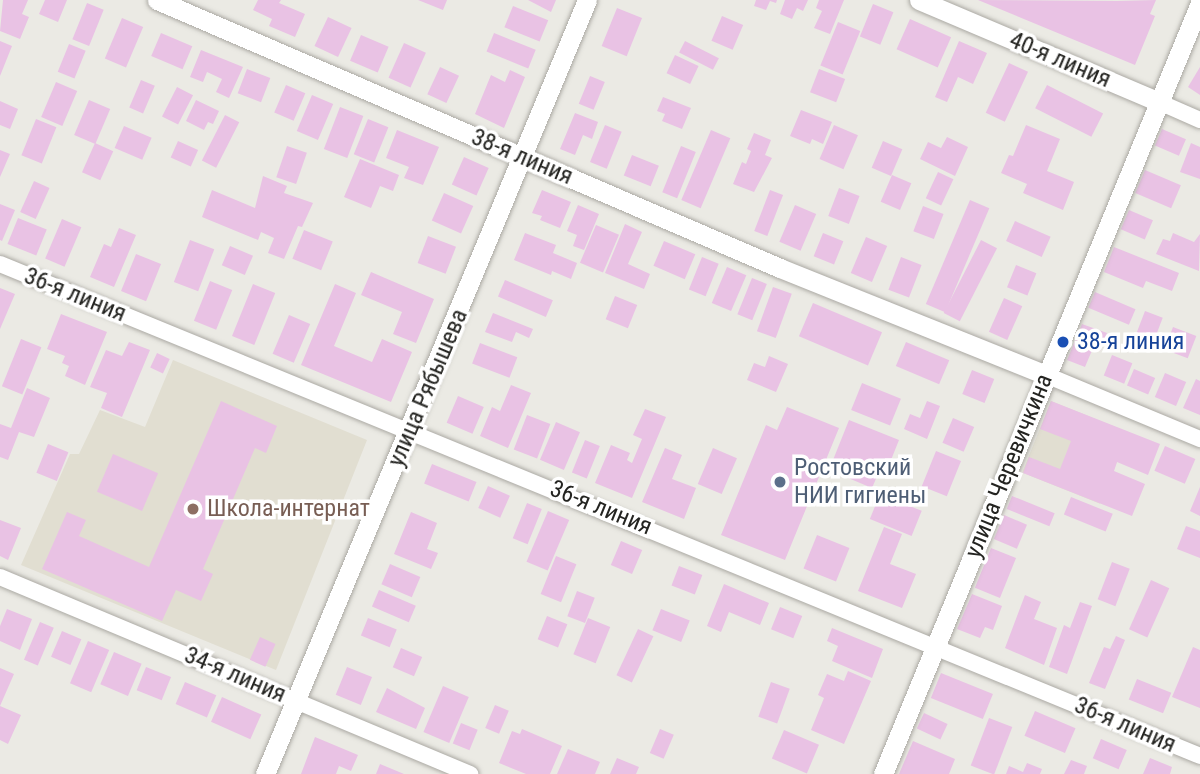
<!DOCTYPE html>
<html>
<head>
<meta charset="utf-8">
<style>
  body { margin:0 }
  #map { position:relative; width:1200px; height:774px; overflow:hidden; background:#ebeae4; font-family:"Roboto Condensed",sans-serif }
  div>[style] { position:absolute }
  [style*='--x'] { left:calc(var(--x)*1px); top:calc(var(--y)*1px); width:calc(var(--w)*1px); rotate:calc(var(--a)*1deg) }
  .built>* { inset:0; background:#e1ded1; transform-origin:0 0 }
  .building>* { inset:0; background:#e9c2e4; transform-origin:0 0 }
  .roads { filter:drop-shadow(0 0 2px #aba9a3) drop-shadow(0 0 2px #aba9a3) }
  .minor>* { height:16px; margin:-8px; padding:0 8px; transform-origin:8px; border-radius:8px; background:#fff }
  .tertiary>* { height:19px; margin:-9.5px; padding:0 9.5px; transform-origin:9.5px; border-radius:9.5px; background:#fff }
  .dots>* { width:19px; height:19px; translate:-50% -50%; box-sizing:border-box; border:4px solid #fff; border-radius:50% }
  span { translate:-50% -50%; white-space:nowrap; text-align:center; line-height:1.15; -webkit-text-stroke:7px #fff; paint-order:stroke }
  .street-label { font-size:24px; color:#242421 }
  .transit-label { font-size:24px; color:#164399 }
  .left { translate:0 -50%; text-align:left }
  .service-label { font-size:24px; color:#4e5e75 }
  .education-label { font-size:24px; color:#785e54 }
</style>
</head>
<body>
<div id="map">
  <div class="built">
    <div style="clip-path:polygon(173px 360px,367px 440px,276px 670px,21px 565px,70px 454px,79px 454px,100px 410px,145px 427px)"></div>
    <div style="left:1051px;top:401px;width:84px;height:77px;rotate:22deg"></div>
  </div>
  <div class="building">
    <div style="clip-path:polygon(3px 0,28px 0,22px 14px,29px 17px,20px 39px,0 31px)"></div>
    <div style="clip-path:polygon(45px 0,67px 0,58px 22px,39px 14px)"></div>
    <div style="clip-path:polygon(258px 0,281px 0,279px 3px,305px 14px,295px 37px,269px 26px,272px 19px,253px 10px)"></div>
    <div style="clip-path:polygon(418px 0,447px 0,443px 10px)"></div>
    <div style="clip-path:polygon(528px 0,556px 0,551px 12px)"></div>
    <div style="clip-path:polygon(756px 0,777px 0,776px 3px,770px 1px,766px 10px,754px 6px)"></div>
    <div style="clip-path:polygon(785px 0,808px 0,803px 11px,797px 8px,792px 19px,780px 14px)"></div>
    <div style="clip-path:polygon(819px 0,844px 0,830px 34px,814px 28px,822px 11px,816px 8px)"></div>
    <div style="clip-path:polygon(978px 0,1117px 1px,1156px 0,1150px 14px,1155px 16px,1135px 65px)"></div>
    <div style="left:87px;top:3px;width:18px;height:39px;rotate:22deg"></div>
    <div style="left:873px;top:4px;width:22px;height:35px;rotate:22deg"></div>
    <div style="left:513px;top:6px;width:38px;height:23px;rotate:22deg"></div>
    <div style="left:617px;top:8px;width:27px;height:41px;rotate:22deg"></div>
    <div style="left:722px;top:16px;width:23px;height:27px;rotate:23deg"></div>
    <div style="left:328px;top:17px;width:26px;height:32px;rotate:25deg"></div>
    <div style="left:122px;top:18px;width:23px;height:44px;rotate:23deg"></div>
    <div style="left:910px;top:19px;width:45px;height:33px;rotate:24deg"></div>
    <div style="left:838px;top:22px;width:24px;height:47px;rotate:22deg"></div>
    <div style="left:161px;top:33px;width:34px;height:25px;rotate:23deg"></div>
    <div style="left:494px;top:33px;width:45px;height:20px;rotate:22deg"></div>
    <div style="left:361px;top:35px;width:30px;height:28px;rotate:23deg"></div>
    <div style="clip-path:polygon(0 41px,12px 46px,0 76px)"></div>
    <div style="left:685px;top:41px;width:38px;height:13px;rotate:27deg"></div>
    <div style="clip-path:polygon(959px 41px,987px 53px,973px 84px,958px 77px,947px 102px,935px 97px)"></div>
    <div style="left:404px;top:43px;width:24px;height:38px;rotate:24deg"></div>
    <div style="left:69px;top:44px;width:18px;height:30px;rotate:22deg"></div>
    <div style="clip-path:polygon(201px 50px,243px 67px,229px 98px,216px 92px,222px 79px,207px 72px,203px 82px,190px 77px)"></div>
    <div style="left:675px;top:55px;width:26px;height:20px;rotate:25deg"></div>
    <div style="left:1009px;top:63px;width:21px;height:55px;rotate:25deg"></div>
    <div style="left:440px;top:67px;width:21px;height:30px;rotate:25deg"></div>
    <div style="clip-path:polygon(1200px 67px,1200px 95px,1188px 87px)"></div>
    <div style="left:247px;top:69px;width:25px;height:26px;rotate:21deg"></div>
    <div style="left:819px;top:69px;width:28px;height:25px;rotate:21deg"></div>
    <div style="clip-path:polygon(510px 70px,525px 77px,504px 128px,475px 114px,491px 75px,505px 82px)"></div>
    <div style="left:590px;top:76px;width:16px;height:30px;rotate:22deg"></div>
    <div style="left:141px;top:80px;width:15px;height:30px;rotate:23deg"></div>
    <div style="left:56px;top:82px;width:23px;height:38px;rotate:23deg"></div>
    <div style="left:286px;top:85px;width:21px;height:30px;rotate:23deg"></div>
    <div style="left:1047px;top:85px;width:63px;height:26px;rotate:27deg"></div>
    <div style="left:177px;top:87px;width:18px;height:33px;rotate:27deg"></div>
    <div style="left:312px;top:95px;width:23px;height:39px;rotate:23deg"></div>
    <div style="clip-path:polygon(663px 97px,691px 108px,682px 129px,662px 121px,665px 114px,657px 111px)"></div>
    <div style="left:89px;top:100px;width:23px;height:38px;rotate:23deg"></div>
    <div style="clip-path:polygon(196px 100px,219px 111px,213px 124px,208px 122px,204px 130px,186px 121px)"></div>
    <div style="clip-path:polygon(0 101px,18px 109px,10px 129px,0 125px)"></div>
    <div style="left:340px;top:107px;width:25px;height:45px;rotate:21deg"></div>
    <div style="clip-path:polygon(801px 110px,832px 122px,823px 144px,812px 139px,810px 144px,790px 136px)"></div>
    <div style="clip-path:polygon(575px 113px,598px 122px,592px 139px,583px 135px,575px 155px,560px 149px)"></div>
    <div style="left:225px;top:115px;width:16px;height:51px;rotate:27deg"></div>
    <div style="left:36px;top:119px;width:22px;height:39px;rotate:22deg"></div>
    <div style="left:368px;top:119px;width:22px;height:38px;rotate:22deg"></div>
    <div style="left:605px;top:125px;width:18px;height:40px;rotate:22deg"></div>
    <div style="left:834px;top:125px;width:26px;height:37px;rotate:23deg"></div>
    <div style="clip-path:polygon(1026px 125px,1060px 139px,1047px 171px,1074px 182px,1063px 210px,1023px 193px,1027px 184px,1001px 173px,1009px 155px,1013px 156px)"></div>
    <div style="left:124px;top:126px;width:30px;height:24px;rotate:23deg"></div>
    <div style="left:1162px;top:129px;width:26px;height:18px;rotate:23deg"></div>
    <div style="clip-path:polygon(397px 130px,439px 147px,423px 185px,404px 178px,409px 167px,386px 158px)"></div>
    <div style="left:711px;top:130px;width:21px;height:76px;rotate:23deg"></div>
    <div style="clip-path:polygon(754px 133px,771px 140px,765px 155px,772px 158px,754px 192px,733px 184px,742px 162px,746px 164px,751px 151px,747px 149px)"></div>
    <div style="clip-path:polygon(947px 137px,968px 147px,955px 176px,920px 159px,928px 142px,941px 148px)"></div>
    <div style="left:178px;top:141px;width:22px;height:18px;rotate:24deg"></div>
    <div style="left:883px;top:141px;width:21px;height:29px;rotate:23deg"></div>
    <div style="left:95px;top:143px;width:20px;height:32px;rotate:24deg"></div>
    <div style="clip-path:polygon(1191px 143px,1200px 147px,1200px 179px,1180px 172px)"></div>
    <div style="left:287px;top:146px;width:21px;height:33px;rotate:19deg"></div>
    <div style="left:681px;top:146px;width:16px;height:50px;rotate:22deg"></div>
    <div style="clip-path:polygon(0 150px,10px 154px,0 177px)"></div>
    <div style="left:632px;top:155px;width:29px;height:22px;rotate:22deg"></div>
    <div style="left:464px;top:157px;width:27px;height:30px;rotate:24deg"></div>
    <div style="clip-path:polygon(360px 159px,399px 175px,393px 191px,380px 186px,371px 208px,344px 197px)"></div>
    <div style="left:1145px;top:170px;width:39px;height:25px;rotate:23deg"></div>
    <div style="left:938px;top:172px;width:17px;height:29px;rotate:25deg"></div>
    <div style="left:892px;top:175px;width:21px;height:29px;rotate:23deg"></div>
    <div style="clip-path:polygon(263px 176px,287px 186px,284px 193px,313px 203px,302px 227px,298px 226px,284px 259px,268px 253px,274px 238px,261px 232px,258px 240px,202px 217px,212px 190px,255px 208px)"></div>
    <div style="left:34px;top:181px;width:17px;height:34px;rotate:24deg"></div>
    <div style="left:839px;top:188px;width:22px;height:30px;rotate:21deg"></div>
    <div style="clip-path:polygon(542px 190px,571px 202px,560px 228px,540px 220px,542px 216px,532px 213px)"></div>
    <div style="left:770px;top:190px;width:14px;height:44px;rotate:21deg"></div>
    <div style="left:444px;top:193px;width:32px;height:30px;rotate:24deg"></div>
    <div style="left:970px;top:200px;width:21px;height:113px;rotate:23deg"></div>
    <div style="clip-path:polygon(0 204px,15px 210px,2px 241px,0 240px)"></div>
    <div style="clip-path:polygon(578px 205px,599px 214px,584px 250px,573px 246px,577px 235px,567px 231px)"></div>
    <div style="left:795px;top:205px;width:23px;height:40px;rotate:23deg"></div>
    <div style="left:923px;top:206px;width:22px;height:27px;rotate:21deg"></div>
    <div style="left:1129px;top:210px;width:26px;height:21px;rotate:23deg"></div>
    <div style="left:18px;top:218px;width:31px;height:28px;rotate:22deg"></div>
    <div style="left:62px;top:219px;width:21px;height:43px;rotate:23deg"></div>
    <div style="left:1015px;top:221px;width:39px;height:22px;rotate:24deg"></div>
    <div style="clip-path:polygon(625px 224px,642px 232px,628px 264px,650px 274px,644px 289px,605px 273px)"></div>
    <div style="left:596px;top:225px;width:25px;height:41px;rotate:23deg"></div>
    <div style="clip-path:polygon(119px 228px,136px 235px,114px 287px,90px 277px,104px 244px,111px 247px)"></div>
    <div style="left:304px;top:230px;width:31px;height:31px;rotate:22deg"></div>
    <div style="clip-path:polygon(525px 233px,556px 245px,553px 253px,577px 263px,571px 279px,552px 271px,551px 275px,514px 260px)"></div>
    <div style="left:823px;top:233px;width:22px;height:25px;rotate:22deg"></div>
    <div style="clip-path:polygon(1173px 233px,1194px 242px,1200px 234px,1199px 271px,1156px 254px,1163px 239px,1170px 241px)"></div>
    <div style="left:428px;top:236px;width:30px;height:29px;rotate:21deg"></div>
    <div style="left:866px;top:237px;width:23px;height:39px;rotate:23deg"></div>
    <div style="left:190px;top:240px;width:26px;height:45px;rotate:21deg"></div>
    <div style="left:981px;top:240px;width:18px;height:82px;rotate:27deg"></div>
    <div style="left:664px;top:241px;width:34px;height:27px;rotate:23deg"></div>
    <div style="left:230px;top:246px;width:25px;height:21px;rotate:23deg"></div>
    <div style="clip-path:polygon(1114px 247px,1179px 273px,1172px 291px,1146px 281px,1143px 288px,1104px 272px)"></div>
    <div style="left:136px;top:254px;width:27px;height:40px;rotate:22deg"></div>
    <div style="left:702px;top:257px;width:18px;height:35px;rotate:22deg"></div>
    <div style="left:901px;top:257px;width:22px;height:35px;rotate:21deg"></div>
    <div style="left:1016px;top:265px;width:22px;height:24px;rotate:22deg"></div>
    <div style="left:727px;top:267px;width:21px;height:39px;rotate:23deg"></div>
    <div style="clip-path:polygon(371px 272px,434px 299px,416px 343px,393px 334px,402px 312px,361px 295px)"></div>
    <div style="left:752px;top:278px;width:16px;height:39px;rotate:22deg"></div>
    <div style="left:505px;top:280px;width:52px;height:18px;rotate:23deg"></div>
    <div style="left:210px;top:281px;width:24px;height:43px;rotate:22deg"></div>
    <div style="left:253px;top:284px;width:24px;height:56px;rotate:22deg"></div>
    <div style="clip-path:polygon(335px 284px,356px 293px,334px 346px,372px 362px,382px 339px,412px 352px,391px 402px,301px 365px)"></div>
    <div style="left:773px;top:287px;width:20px;height:47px;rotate:20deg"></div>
    <div style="clip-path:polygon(0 288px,15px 294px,0 329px)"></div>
    <div style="left:1095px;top:292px;width:44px;height:17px;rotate:23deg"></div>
    <div style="left:615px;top:296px;width:24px;height:25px;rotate:22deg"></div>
    <div style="left:1004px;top:298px;width:20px;height:37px;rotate:24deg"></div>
    <div style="left:813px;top:303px;width:75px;height:36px;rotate:23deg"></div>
    <div style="left:1145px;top:311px;width:19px;height:26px;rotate:21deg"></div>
    <div style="clip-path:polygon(493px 313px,533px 329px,529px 338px,516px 332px,512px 342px,485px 332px)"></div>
    <div style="clip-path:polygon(61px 314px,107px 332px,85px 385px,65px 376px,69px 366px,62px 363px,65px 356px,47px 349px)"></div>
    <div style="left:289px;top:315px;width:23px;height:42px;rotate:23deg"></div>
    <div style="clip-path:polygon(1082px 324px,1107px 333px,1100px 351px,1093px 348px,1085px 367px,1067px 360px)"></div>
    <div style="left:1173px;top:327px;width:25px;height:24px;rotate:21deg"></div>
    <div style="left:21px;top:339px;width:22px;height:51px;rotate:22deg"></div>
    <div style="clip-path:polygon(129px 342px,150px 350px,122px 417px,101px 408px,107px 393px,90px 387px,106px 350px,122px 356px)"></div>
    <div style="left:906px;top:342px;width:47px;height:26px;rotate:23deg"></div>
    <div style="left:480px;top:343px;width:40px;height:22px;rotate:21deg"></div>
    <div style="left:157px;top:353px;width:14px;height:16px;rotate:25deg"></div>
    <div style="left:1112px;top:355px;width:22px;height:22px;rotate:22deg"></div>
    <div style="clip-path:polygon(769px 356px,788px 364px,776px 392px,747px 380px,754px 363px,765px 367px)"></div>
    <div style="left:1134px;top:369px;width:23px;height:18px;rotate:23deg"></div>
    <div style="left:972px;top:370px;width:24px;height:26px;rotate:22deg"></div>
    <div style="left:1165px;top:373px;width:23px;height:26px;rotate:23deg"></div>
    <div style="clip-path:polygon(1196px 379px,1200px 381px,1200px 415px,1183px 408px)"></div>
    <div style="left:862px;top:383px;width:42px;height:29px;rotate:22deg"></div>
    <div style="clip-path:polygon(511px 385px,531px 393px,508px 448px,480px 436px,492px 407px,500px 411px)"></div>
    <div style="clip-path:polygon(27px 388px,50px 398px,34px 437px,19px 432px,8px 460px,0 457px,0 424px,11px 428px)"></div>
    <div style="left:458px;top:396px;width:28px;height:29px;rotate:23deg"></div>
    <div style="clip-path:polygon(221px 401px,277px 426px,266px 453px,255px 448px,203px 569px,213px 574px,201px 601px,176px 590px,162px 621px,42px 569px,67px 512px,86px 520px,79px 536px,149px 567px)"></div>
    <div style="clip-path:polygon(927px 401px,940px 406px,927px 439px,904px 429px,910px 414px,920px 418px)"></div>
    <div style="clip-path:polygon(1051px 401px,1160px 444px,1148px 475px,1117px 462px,1114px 471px,1145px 484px,1132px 516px,1023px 473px,1029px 457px,1060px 469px,1071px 441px,1040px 429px)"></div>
    <div style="clip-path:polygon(787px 407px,839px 428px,785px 560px,721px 535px,766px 425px,777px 430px)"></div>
    <div style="clip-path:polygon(645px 409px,666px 417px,632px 498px,595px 483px,611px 445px,630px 453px,627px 460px,632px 463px,642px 439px,633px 435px)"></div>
    <div style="left:527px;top:415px;width:25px;height:37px;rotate:21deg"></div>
    <div style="left:953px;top:418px;width:23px;height:27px;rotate:23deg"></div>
    <div style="clip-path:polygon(849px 420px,899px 440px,887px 470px,881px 467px,872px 488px,829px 470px)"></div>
    <div style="left:556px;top:422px;width:26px;height:41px;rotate:23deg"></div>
    <div style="left:585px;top:440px;width:16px;height:35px;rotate:22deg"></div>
    <div style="left:48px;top:444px;width:22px;height:31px;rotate:22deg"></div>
    <div style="left:1165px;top:446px;width:33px;height:27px;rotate:23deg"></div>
    <div style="clip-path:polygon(665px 448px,682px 455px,672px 479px,696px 488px,684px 519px,642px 502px)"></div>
    <div style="left:713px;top:448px;width:26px;height:39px;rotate:23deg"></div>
    <div style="left:936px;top:451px;width:27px;height:38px;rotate:22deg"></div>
    <div style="left:113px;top:454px;width:49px;height:41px;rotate:23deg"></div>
    <div style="left:432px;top:464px;width:48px;height:21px;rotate:22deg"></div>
    <div style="left:488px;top:486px;width:24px;height:24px;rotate:24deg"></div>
    <div style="clip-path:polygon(1200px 487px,1200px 516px,1190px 511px)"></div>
    <div style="left:880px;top:494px;width:45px;height:27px;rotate:22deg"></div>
    <div style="left:1012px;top:496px;width:46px;height:14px;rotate:22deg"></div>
    <div style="left:1071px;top:497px;width:45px;height:19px;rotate:22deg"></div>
    <div style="left:527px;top:503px;width:16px;height:38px;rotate:22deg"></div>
    <div style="left:548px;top:511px;width:23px;height:55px;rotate:23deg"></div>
    <div style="clip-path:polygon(411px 512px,437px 523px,427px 549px,438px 553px,431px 569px,394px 554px)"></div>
    <div style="left:1004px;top:515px;width:25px;height:26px;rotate:23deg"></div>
    <div style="clip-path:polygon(0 520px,21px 528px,8px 560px,0 556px)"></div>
    <div style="clip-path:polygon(1186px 526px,1200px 531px,1200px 558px,1177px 549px)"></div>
    <div style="clip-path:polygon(884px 527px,902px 534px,890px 564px,916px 574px,902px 608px,858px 591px)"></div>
    <div style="left:817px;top:535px;width:35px;height:36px;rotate:22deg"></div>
    <div style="left:621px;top:541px;width:23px;height:26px;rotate:23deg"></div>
    <div style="left:991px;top:548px;width:27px;height:43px;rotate:22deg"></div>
    <div style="left:556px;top:556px;width:22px;height:41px;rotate:22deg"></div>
    <div style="left:1112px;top:562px;width:19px;height:40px;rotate:21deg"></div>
    <div style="left:390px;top:564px;width:33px;height:22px;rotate:23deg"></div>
    <div style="left:679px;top:566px;width:25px;height:21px;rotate:21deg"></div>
    <div style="left:1151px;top:580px;width:20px;height:54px;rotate:24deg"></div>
    <div style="clip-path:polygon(724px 584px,769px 603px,760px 625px,729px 612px,721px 632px,707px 626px)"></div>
    <div style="left:379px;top:590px;width:40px;height:18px;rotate:23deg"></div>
    <div style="left:577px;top:591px;width:19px;height:27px;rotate:21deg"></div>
    <div style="clip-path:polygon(972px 594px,1002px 606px,993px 630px,985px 627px,980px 638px,957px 629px)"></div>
    <div style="clip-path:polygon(1025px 595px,1041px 602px,1034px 619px,1057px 628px,1044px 665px,1005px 648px)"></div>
    <div style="clip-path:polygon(1080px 602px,1092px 606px,1067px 674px,1049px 667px,1064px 625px,1070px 628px)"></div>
    <div style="left:780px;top:607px;width:24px;height:24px;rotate:22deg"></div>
    <div style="clip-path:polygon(7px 609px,32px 619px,20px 650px,0 641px,0 626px)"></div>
    <div style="left:661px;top:609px;width:31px;height:23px;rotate:22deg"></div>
    <div style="left:547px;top:616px;width:22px;height:25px;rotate:22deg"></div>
    <div style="left:368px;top:618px;width:31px;height:19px;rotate:22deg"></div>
    <div style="left:588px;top:618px;width:24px;height:39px;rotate:22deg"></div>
    <div style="left:40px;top:622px;width:15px;height:41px;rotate:23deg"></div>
    <div style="clip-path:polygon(832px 628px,883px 649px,872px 678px,832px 661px,838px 646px,827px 641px)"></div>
    <div style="left:638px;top:629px;width:17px;height:51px;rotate:25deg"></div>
    <div style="left:62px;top:631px;width:21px;height:28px;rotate:23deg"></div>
    <div style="clip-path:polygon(1116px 636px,1125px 640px,1105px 689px,1089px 683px,1104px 647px,1110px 649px)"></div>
    <div style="left:260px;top:637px;width:17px;height:25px;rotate:24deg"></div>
    <div style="left:88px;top:641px;width:23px;height:46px;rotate:23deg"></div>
    <div style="clip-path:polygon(1193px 647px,1200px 650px,1200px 708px,1172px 697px)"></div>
    <div style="left:401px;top:648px;width:23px;height:21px;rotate:23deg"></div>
    <div style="left:114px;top:652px;width:30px;height:35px;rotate:23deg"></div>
    <div style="left:146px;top:667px;width:27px;height:25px;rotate:22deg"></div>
    <div style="left:347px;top:667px;width:27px;height:30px;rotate:22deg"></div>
    <div style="clip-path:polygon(0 668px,14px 674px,0 706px,21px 715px,8px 744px,0 740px)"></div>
    <div style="clip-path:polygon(848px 671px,871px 681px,844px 744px,811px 730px,824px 698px,818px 695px,827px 674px,844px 681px)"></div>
    <div style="left:941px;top:673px;width:56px;height:27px;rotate:22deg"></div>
    <div style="left:1137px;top:679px;width:37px;height:22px;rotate:22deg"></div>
    <div style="left:185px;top:682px;width:34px;height:24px;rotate:23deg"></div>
    <div style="left:771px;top:682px;width:20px;height:37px;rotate:20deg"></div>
    <div style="left:443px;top:686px;width:28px;height:50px;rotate:23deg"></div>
    <div style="clip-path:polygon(387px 688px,425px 708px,416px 729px,376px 712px)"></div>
    <div style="left:222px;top:697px;width:43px;height:27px;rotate:24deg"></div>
    <div style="left:495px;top:705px;width:15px;height:25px;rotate:23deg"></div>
    <div style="left:1035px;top:711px;width:44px;height:27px;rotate:23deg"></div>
    <div style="left:924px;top:713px;width:26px;height:17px;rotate:25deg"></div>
    <div style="left:989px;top:718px;width:25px;height:51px;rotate:21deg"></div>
    <div style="left:461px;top:723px;width:18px;height:22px;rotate:22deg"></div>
    <div style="clip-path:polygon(522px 729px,562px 746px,550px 774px,526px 774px,499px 763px,512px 731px,520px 734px)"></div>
    <div style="left:660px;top:729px;width:15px;height:26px;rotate:23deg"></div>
    <div style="left:784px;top:730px;width:38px;height:31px;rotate:23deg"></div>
    <div style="clip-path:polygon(315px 737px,358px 755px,351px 771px,339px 766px,336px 774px,301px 774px)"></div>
    <div style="left:1101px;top:739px;width:28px;height:21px;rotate:23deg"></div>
    <div style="clip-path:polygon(913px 741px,955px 759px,949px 774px,899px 774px)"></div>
    <div style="clip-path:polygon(568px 749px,600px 762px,595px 774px,557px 774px)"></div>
    <div style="clip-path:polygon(617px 758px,639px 767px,636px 774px,610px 774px)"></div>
    <div style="clip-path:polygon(1150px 758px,1172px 767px,1170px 774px,1143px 774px)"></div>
    <div style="clip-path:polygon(1071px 760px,1087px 766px,1084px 774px,1064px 774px)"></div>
    <div style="clip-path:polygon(1027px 763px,1042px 769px,1040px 774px,1006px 774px,1009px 766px,1023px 772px)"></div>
    <div style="clip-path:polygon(380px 764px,404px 774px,376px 774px)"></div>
  </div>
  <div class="roads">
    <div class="minor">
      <div style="--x:1159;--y:102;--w:45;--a:23.7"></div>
      <div style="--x:0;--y:264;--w:1297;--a:22.29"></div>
      <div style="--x:1046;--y:375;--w:167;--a:22.6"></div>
      <div style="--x:0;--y:577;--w:510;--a:22.74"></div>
    </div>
    <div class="tertiary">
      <div style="--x:157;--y:0;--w:678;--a:23.28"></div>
      <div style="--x:780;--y:268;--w:287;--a:21.9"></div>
      <div style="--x:919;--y:0;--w:261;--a:23"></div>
      <div style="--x:265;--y:774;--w:838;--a:-67.41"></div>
      <div style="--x:883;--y:774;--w:834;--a:-67.65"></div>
    </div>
  </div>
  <div class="dots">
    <div style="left:1063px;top:342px;background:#1a4fb4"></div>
    <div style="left:780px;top:482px;background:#5c6f8a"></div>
    <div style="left:193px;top:509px;background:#8d6e63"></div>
  </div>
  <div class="street-label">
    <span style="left:1060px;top:60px;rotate:23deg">40-я линия</span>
    <span style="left:522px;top:157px;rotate:23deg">38-я линия</span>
    <span style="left:75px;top:295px;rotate:22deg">36-я линия</span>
    <span style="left:428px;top:388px;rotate:-67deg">улица Рябышева</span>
    <span style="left:1009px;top:466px;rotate:-68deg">улица Черевичкина</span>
    <span style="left:601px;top:508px;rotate:22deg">36-я линия</span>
    <span style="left:235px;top:675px;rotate:23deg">34-я линия</span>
    <span style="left:1125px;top:725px;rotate:23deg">36-я линия</span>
  </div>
  <div class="transit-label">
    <span class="left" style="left:1077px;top:342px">38-я линия</span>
  </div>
  <div class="service-label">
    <span class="left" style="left:794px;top:482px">Ростовский<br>НИИ гигиены</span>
  </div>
  <div class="education-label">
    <span class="left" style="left:207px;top:509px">Школа-интернат</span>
  </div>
</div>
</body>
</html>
